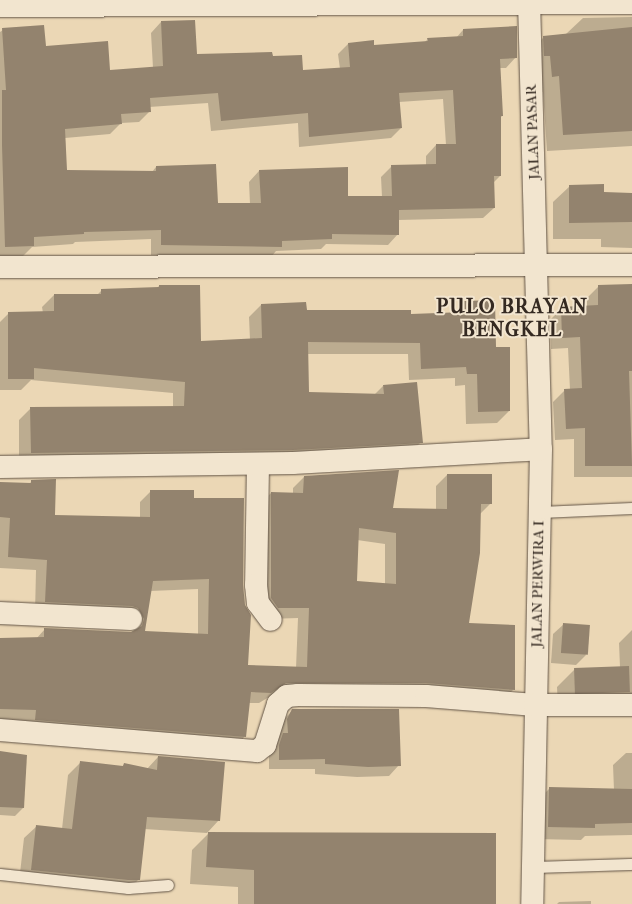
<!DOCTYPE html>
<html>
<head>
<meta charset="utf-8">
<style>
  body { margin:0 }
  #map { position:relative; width:632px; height:904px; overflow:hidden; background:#ebd7b5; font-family:"IM FELL French Canon",serif }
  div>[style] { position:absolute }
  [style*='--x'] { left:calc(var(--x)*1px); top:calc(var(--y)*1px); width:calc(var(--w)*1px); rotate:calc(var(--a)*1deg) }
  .shadow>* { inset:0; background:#0003 }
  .building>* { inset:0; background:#93836e; transform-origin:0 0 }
  .roads { filter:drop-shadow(0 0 1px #625446) drop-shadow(0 0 1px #625446) }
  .service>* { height:11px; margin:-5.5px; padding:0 5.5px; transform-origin:5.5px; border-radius:5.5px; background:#f2e5cf }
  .minor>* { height:22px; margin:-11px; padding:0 11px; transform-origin:11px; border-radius:11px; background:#f2e5cf }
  span { translate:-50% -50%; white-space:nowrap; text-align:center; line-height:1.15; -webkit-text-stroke:4px #f2e5cf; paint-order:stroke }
  .street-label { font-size:15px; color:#342921 }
  .district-label { font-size:20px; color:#342921; font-weight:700; letter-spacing:1px }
</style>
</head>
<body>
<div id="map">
  <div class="shadow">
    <div style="clip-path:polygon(632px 17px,632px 146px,547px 151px,543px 92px,536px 93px,527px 54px,544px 37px,566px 34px,583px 18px)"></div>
    <div style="clip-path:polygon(evenodd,161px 22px,196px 55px,271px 58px,302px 71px,340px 69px,338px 54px,348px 44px,373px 46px,424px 43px,428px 39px,456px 38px,463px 30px,516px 57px,506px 68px,499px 68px,502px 116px,500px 118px,500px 176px,493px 183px,494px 208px,483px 218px,398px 220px,398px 234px,388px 245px,326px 244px,321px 249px,276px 251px,271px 257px,151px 255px,151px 239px,75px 242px,73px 244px,32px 247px,23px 256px,0 257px,0 32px,3px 30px,109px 71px,153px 68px,151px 33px,161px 22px,443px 99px,446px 145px,436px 145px,426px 156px,426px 165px,391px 167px,381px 177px,382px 197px,347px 197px,347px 168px,259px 171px,249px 182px,250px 204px,217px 204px,156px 167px,152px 172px,66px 171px,65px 138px,110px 134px,121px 123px,139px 122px,150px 111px,149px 107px,208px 103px,211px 131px,298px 123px,299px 147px,391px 138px,401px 128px,399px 102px,443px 99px)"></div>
    <div style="clip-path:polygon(570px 186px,603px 193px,632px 194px,632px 248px,601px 247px,601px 239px,553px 239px,553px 202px)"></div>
    <div style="clip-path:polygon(632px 285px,632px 477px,574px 477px,574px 439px,555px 440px,553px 402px,565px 390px,570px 390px,568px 348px,551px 349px,550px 320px,562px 308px,587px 307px,587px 298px,598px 287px)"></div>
    <div style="clip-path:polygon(159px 286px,200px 342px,250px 340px,249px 317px,261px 305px,305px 311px,410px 316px,453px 314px,465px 302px,495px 348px,509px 411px,497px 423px,466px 424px,465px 385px,455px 386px,455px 378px,409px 380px,408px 354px,307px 354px,308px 393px,374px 395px,383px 386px,421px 442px,409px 454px,19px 465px,19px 420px,31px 408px,173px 407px,173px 393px,31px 380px,21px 390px,0 390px,0 322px,9px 313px,43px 313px,42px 307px,54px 295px,97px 295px,102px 290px,157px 288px)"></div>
    <div style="clip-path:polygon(evenodd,447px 475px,491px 503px,479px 515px,468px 624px,513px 690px,502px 701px,274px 694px,259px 703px,249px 703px,245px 736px,234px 748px,0 720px,0 639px,36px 639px,45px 629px,131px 633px,134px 631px,127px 619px,35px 613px,36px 570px,0 568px,0 483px,29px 484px,32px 481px,54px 516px,140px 518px,140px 502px,151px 491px,193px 499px,242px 585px,247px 666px,296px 668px,298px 618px,267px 619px,260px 504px,271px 493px,293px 494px,293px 488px,304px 477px,392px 510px,436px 510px,436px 486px,447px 475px,357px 540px,385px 544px,385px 584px,355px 582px,357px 540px,447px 475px,198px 589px,198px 635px,143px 633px,150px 591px,198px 589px)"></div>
    <div style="clip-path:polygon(564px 624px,586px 655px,576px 665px,551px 663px,553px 634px)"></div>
    <div style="clip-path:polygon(632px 630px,632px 710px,558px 709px,557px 687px,575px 669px,620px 667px,619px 643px)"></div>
    <div style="clip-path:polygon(293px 710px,399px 765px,389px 776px,357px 777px,315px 774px,315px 769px,269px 769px,269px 756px,273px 744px,283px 720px)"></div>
    <div style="clip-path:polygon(0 753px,23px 808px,15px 816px,0 815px)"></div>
    <div style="clip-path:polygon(626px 753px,632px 753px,632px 835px,585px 836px,581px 840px,536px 839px,537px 801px,549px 789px,614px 790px,613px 765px)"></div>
    <div style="clip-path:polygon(158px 757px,219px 820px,207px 833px,144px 829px,139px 879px,126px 892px,115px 892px,19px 882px,24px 838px,37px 826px,62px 829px,68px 775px,81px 762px,121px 767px,124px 765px,147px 769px)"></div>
    <div style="clip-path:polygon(209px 833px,494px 904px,238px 904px,238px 887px,190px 884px,192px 850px)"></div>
    <div style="clip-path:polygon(591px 901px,591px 904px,557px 904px,559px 902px)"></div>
  </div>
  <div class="building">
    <div style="clip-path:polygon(evenodd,195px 20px,197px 54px,272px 52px,273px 56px,302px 55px,303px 70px,350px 67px,348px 43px,374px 40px,374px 45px,428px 41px,427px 38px,463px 36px,463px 29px,517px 26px,517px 58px,500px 59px,503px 116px,501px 116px,501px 176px,494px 176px,495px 208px,399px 210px,399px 235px,332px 234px,332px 239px,282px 241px,282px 247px,161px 245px,161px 230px,84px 232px,84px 234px,34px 237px,34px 246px,5px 247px,2px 145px,2px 90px,6px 90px,2px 28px,44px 25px,46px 46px,108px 41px,110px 70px,163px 66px,161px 21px,195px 20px,453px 90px,456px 144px,436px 144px,436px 164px,391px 165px,392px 196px,348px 196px,348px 167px,259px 170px,261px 203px,218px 203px,216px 164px,156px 166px,156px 171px,67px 170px,65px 129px,122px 124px,121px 114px,151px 112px,150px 98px,218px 93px,221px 121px,308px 113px,309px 137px,402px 128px,399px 93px,453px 90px)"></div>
    <div style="clip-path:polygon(632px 27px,632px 131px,563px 135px,559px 76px,552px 77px,550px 56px,544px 56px,543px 36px)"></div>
    <div style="clip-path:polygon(604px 184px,604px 192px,632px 193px,632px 222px,569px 223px,569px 185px)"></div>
    <div style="clip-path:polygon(632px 284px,632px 371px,629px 371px,632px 466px,585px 466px,585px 428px,566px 429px,564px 389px,582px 388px,580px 337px,562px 338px,561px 307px,598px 305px,598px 285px)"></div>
    <div style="clip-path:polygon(159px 285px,200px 285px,201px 341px,262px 338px,261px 304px,306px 302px,307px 310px,411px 310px,411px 314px,465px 312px,464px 301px,495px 300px,496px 347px,510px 347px,510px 411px,478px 412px,477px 374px,467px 374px,466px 367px,421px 369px,420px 343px,308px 342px,309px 392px,384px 394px,383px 385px,417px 382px,423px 443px,293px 450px,31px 453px,30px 407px,184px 406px,185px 382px,34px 368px,34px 379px,8px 379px,8px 312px,54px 311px,54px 294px,101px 294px,101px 289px,159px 287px)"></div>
    <div style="clip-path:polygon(evenodd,399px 470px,393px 508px,447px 509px,447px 474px,492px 474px,492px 504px,481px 504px,480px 553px,469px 623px,515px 625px,515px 690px,426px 683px,286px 683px,271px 693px,251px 692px,246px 737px,35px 720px,36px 710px,0 709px,0 638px,44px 637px,44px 628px,131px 632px,142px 626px,144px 619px,138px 608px,132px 606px,45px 602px,47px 560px,8px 557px,10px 518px,0 517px,0 482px,31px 483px,31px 480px,56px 479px,55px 515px,150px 517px,150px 490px,194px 490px,194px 498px,244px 498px,243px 585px,245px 605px,251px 615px,248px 665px,307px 667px,309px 608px,278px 608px,271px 598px,271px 492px,303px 493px,304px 476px,399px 470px,359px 528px,396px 533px,396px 584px,357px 581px,359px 528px,399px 470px,209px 579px,208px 634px,145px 631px,153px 581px,209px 579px)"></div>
    <div style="left:563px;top:623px;width:27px;height:30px;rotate:4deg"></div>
    <div style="left:629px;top:666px;width:26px;height:55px;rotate:88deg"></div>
    <div style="clip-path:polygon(292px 709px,399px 709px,401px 766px,368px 767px,325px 764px,325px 759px,279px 760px,279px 745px,283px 733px,288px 733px,287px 719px)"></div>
    <div style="clip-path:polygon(0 751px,27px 755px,24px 808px,0 807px)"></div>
    <div style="clip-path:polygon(158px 756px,225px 762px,220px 821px,147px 817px,140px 880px,128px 880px,31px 870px,36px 825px,72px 829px,80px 761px,123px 766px,124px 763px,157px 770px)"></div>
    <div style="clip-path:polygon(549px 787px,632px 789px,632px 823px,595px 824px,595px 828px,548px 827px)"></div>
    <div style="clip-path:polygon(208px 832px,496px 833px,496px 904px,254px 904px,254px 870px,206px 867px)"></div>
  </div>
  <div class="roads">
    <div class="service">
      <div style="--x:540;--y:512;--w:92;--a:-2.5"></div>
      <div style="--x:532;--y:867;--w:100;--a:-1.7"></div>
      <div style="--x:0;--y:874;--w:129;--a:6.2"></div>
      <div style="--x:128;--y:888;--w:40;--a:-4.3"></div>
    </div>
    <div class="minor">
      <div style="--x:529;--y:0;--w:449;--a:88.5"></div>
      <div style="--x:541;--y:449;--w:455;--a:91.1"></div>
      <div style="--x:0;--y:6;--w:632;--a:-0.27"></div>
      <div style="--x:0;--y:267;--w:632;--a:-0.18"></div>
      <div style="--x:258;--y:464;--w:121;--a:90.9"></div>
      <div style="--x:256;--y:585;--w:18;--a:84"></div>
      <div style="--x:258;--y:603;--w:21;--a:53"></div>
      <div style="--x:0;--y:467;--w:293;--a:-0.8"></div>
      <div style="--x:293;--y:463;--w:248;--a:-3.2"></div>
      <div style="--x:0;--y:613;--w:131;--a:2.6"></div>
      <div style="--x:0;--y:730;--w:258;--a:4.7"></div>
      <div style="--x:257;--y:751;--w:10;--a:-37"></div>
      <div style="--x:265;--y:745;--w:43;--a:-72.4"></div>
      <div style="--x:278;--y:704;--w:12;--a:-42"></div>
      <div style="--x:287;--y:696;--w:11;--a:-5"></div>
      <div style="--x:298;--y:695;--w:128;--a:0.4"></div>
      <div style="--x:426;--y:696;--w:109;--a:4.7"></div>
      <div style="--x:535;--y:705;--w:97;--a:0"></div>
    </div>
  </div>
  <div class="street-label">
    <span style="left:533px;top:132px;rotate:-92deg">JALAN PASAR</span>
    <span style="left:538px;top:584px;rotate:-89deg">JALAN PERWIRA I</span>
  </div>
  <div class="district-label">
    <span style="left:512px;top:318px">PULO BRAYAN<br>BENGKEL</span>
  </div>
</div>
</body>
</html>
